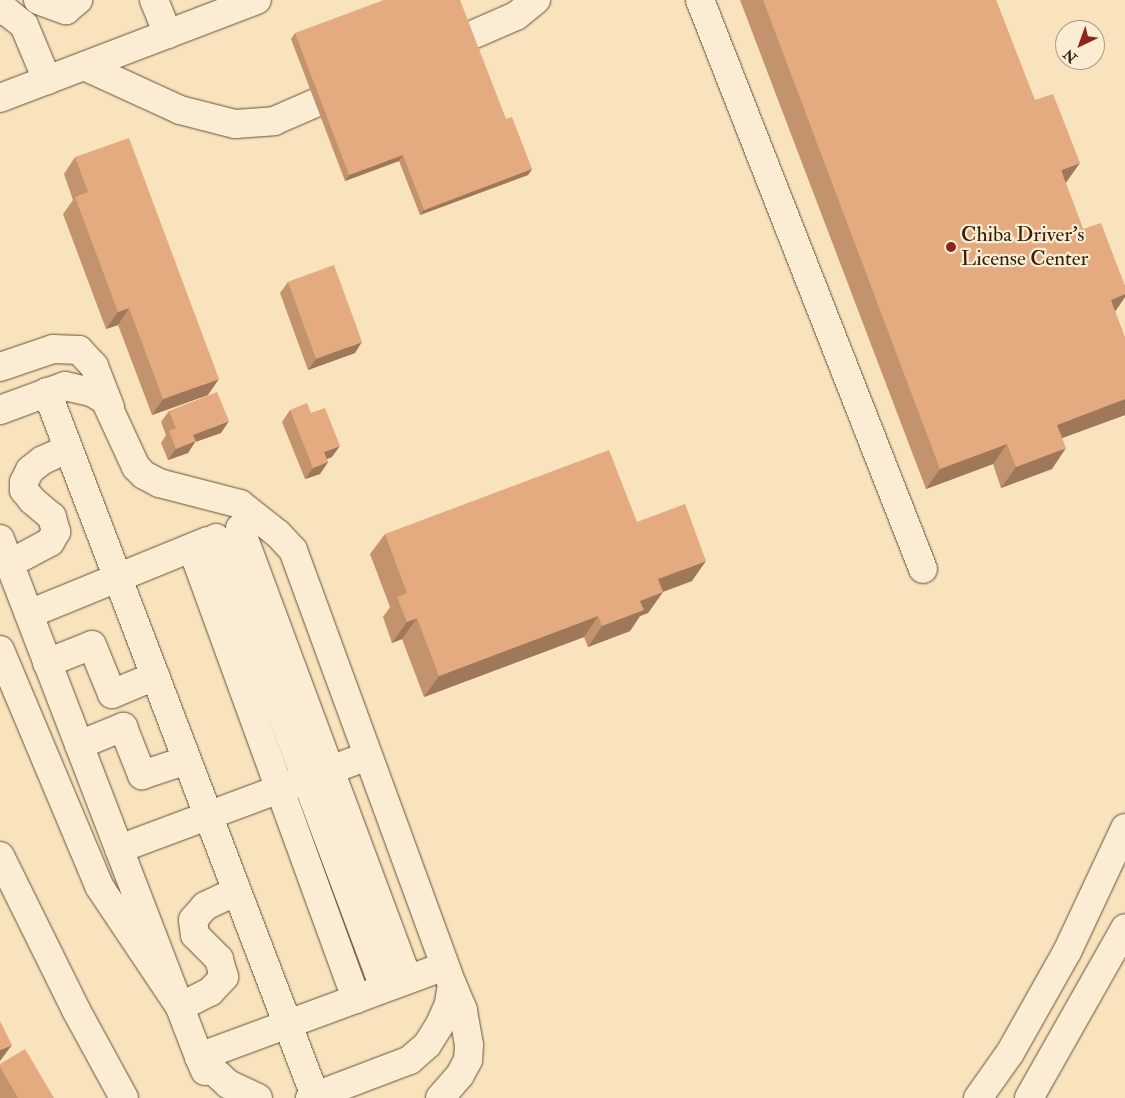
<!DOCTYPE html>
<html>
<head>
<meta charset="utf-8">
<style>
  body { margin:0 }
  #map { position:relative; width:1125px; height:1098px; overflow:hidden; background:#f8e3bc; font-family:"IM FELL Double Pica",serif }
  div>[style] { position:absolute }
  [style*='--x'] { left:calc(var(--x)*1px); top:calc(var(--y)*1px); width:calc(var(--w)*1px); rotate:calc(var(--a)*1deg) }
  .roads { filter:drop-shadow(0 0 1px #66513b) drop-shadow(0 0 1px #66513b) }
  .minor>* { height:28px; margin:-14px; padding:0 14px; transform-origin:14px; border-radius:14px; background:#faedd3 }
  .wall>* { inset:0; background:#c3936d }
  .shaded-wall>* { inset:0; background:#9f7859 }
  .building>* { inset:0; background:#e3ab7f; transform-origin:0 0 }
  .dots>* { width:14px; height:14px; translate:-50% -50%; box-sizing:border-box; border:2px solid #faedd3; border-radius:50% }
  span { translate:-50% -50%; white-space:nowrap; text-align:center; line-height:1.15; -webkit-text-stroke:4.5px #faedd3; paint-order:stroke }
  .poi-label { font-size:21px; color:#352010 }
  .left { translate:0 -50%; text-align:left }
  .north { position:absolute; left:1055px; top:20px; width:50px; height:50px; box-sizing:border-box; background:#faedd3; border:1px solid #ab9b85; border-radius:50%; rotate:222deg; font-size:14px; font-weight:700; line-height:20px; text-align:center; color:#352010 }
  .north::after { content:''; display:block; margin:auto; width:18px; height:22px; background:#8f2418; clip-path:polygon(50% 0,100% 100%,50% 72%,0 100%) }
</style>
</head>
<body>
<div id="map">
  <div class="roads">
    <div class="minor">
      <div style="--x:38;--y:0;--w:30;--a:20"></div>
      <div style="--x:66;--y:10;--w:16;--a:-40"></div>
      <div style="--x:154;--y:0;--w:37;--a:68"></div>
      <div style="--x:700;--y:0;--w:611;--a:68.6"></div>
      <div style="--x:0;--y:11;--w:6;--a:0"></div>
      <div style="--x:6;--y:11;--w:23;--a:38"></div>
      <div style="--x:24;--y:25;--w:60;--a:67.3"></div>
      <div style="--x:440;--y:49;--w:83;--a:-23.5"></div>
      <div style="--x:516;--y:16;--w:26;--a:-39"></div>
      <div style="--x:84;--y:66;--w:106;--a:24.6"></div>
      <div style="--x:180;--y:110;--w:57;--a:14.3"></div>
      <div style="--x:235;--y:124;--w:39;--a:-4"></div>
      <div style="--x:274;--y:121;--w:83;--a:-23.5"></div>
      <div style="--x:0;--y:98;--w:275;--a:-20.9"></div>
      <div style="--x:0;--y:367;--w:56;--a:-18.8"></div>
      <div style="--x:53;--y:349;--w:26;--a:2"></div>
      <div style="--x:79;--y:350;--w:22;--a:47"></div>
      <div style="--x:94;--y:366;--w:44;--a:68.7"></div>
      <div style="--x:47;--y:392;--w:753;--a:69.16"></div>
      <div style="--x:0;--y:410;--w:69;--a:-20.3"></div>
      <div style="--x:65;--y:386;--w:27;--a:13"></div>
      <div style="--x:91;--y:392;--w:16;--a:30"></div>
      <div style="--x:105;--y:400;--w:74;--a:65.2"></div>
      <div style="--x:136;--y:467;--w:11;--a:45"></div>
      <div style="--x:144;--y:475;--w:17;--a:28"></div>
      <div style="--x:159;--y:483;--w:84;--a:14.5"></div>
      <div style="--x:240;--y:504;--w:48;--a:38.3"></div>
      <div style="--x:278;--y:534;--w:22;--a:47"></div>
      <div style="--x:293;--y:550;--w:462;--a:69.9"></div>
      <div style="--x:452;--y:984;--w:20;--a:99"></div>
      <div style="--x:449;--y:1004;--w:24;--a:114"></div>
      <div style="--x:439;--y:1026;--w:22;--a:122"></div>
      <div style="--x:427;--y:1045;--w:23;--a:139"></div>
      <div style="--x:410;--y:1060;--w:107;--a:159.2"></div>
      <div style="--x:240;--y:528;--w:481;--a:69.6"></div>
      <div style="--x:216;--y:538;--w:480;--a:69.5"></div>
      <div style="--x:0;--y:539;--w:555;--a:68.98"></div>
      <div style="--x:199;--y:1057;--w:40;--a:43"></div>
      <div style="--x:228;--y:1084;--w:33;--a:25"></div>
      <div style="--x:192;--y:548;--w:480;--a:70"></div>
      <div style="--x:9;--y:564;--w:47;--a:-28.2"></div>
      <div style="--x:50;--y:542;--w:12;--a:-59"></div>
      <div style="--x:56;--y:532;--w:16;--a:-105"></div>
      <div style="--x:52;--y:517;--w:26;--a:-140"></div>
      <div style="--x:32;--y:500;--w:13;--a:-129"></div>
      <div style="--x:24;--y:490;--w:8;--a:-90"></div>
      <div style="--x:24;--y:482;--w:13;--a:-63"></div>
      <div style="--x:30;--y:470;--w:16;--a:-38"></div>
      <div style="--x:43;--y:460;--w:27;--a:-24"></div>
      <div style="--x:29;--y:614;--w:193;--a:-22.2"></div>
      <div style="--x:0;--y:650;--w:256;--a:67.2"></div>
      <div style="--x:99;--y:886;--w:146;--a:56.2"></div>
      <div style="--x:180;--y:1007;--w:34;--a:-27"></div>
      <div style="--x:210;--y:992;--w:21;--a:-47"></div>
      <div style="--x:224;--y:977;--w:19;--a:-106"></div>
      <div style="--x:219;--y:959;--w:34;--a:-135"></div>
      <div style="--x:195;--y:935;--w:15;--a:-98"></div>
      <div style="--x:193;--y:920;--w:18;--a:-49"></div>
      <div style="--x:205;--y:906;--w:35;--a:-25"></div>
      <div style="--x:47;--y:663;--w:48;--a:-21.8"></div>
      <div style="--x:92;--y:645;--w:53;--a:67.8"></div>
      <div style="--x:112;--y:694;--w:47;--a:-22.7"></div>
      <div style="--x:79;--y:745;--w:48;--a:-22.2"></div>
      <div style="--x:123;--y:727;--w:52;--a:68.4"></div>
      <div style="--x:142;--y:775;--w:47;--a:-18.4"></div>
      <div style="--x:119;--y:849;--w:266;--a:-20.5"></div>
      <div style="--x:0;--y:856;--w:172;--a:63.7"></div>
      <div style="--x:76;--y:1010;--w:100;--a:61.4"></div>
      <div style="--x:205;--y:1071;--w:15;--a:-113"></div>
      <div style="--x:199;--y:1057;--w:262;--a:-20.3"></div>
      <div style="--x:440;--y:1098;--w:30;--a:-49"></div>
      <div style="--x:460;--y:1075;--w:17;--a:-62"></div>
      <div style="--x:468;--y:1060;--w:15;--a:-86"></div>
      <div style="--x:469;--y:1045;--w:36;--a:-100"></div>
      <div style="--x:463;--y:1010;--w:28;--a:-113"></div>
      <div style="--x:978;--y:1098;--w:55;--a:-54.6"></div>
      <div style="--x:1010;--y:1053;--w:116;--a:-60.6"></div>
      <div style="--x:1067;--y:952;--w:137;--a:-64.9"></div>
      <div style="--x:1029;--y:1098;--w:195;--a:-60.5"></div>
    </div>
  </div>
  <div class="wall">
    <div style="clip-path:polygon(740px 0,996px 0,1083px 229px,1125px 286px,1125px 297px,1115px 312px,1125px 338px,1125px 415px,1062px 438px,1052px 469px,1001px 488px,993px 464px,926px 489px)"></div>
    <div style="clip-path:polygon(295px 33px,506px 119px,532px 169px,528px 175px,420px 215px,399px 161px,345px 181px,291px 39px)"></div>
    <div style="clip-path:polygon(75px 157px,208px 395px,152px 415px,118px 325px,106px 329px,63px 214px,73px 200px,64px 174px)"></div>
    <div style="clip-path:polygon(288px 282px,355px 353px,308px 370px,280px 293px)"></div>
    <div style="clip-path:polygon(290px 410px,311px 413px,332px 457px,327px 459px,328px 462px,320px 474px,305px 479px,282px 422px)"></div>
    <div style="clip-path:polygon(169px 411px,221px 433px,195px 442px,188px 453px,168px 460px,161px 443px,166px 435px,161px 422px)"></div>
    <div style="clip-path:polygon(637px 522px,692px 581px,663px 592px,648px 613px,640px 616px,630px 631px,588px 647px,584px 637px,424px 697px,402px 639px,392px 643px,383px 617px,390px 607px,370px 554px,385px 534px)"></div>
    <div style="clip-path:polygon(0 1064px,54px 1098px,0 1098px)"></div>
  </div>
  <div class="shaded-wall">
    <div style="clip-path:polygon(403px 155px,399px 161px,345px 181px,349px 175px)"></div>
    <div style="clip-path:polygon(1080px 163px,1065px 184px,1061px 170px)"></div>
    <div style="clip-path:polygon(532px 169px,528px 175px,420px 215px,424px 210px)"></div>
    <div style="clip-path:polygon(1125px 294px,1125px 297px,1113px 314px,1111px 300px)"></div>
    <div style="clip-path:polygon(129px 308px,118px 325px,106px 329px,118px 312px)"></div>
    <div style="clip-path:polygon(362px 342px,355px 353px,308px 370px,316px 359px)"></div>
    <div style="clip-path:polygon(219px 379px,208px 395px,152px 415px,163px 399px)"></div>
    <div style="clip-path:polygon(1125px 399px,1125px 415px,1043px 445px,1057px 425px)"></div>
    <div style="clip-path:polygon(229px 421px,221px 433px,195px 442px,188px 453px,168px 460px,176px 449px,193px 435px)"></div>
    <div style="clip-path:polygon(1007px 444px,993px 464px,926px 489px,940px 469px)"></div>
    <div style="clip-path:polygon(340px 446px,332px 457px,316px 463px,324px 452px)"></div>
    <div style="clip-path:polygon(1066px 448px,1052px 469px,1001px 488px,1016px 467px)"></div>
    <div style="clip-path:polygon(328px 462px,320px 474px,305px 479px,313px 468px)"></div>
    <div style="clip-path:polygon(706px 561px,692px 581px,643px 599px,658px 579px)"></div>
    <div style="clip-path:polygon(663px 592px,648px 613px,640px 616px,630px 631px,588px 647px,602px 626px,640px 601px)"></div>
    <div style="clip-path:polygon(598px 616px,584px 637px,424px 697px,439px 676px)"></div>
    <div style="clip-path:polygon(417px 618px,402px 639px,392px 643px,407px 622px)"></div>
    <div style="clip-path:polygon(12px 1045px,0 1061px,0 1050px)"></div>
  </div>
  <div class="building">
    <div style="clip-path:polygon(384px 0,460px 0,506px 119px,512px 117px,532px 169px,424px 210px,403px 155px,349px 175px,295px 33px)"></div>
    <div style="clip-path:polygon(763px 0,996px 0,1035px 100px,1053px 94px,1080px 163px,1061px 170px,1083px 229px,1101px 223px,1125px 286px,1125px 294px,1111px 300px,1125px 338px,1125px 399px,1057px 425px,1066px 448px,1016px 467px,1007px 444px,940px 469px)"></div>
    <div style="clip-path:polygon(129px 138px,219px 379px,163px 399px,129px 308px,118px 312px,75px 197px,88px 192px,75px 157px)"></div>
    <div style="left:334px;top:265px;width:82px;height:49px;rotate:70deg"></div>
    <div style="clip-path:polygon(217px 392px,229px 421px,193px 435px,196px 441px,176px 449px,169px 431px,176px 428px,169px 411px)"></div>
    <div style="clip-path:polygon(307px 403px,311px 413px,325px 408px,340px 446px,324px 452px,328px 462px,313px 468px,290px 410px)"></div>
    <div style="clip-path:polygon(609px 450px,637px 522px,685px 504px,706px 561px,658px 579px,663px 592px,640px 601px,644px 610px,602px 626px,598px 616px,439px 676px,417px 618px,407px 622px,397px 597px,407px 593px,385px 534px)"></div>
    <div style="clip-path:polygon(0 1021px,12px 1045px,0 1050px)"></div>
    <div style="clip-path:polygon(25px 1049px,54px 1098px,18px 1098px,0 1067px,0 1064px)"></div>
  </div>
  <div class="dots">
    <div style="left:951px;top:247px;background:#8f2418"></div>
  </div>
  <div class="poi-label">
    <span class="left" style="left:961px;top:247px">Chiba Driver's<br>License Center</span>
  </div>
  <div class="north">N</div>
</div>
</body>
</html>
